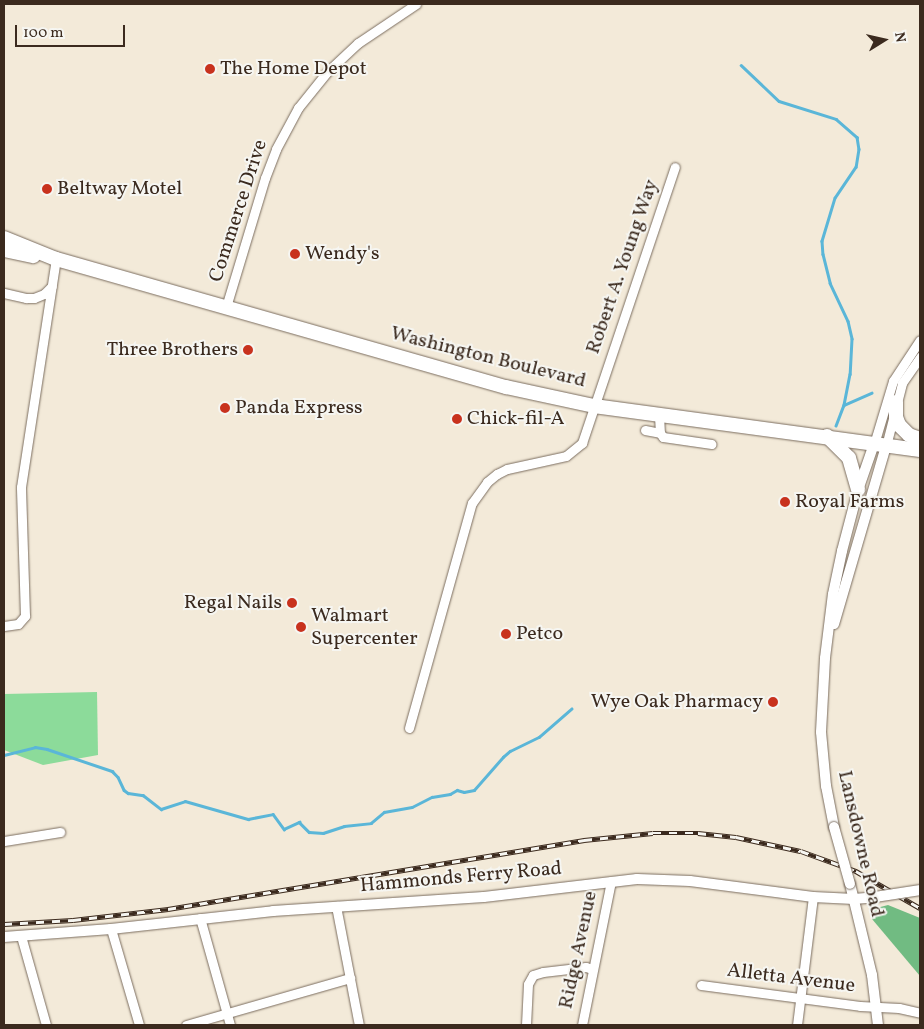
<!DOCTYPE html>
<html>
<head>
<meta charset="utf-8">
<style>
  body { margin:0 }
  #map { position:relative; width:924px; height:1029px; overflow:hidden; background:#f3ead9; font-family:Vollkorn,serif }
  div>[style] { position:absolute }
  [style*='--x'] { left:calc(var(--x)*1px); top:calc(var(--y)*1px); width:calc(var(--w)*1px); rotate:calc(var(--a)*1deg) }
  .green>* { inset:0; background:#8cdb9a }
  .forest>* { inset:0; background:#71bb82 }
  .stream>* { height:2.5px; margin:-1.25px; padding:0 1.25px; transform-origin:1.25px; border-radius:1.25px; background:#5ab6d8 }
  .roads { filter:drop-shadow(0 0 1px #7b6d5f) drop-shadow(0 0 1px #7b6d5f) }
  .minor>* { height:9px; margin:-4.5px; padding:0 4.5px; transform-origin:4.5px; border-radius:4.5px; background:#fff }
  .tertiary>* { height:10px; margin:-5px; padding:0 5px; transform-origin:5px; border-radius:5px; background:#fff }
  .primary>* { height:14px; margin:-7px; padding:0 7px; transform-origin:7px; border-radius:7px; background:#fff }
  .rail>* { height:4.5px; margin-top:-2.25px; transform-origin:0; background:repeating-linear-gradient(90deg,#f6f6f2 0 8px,#3b2a1e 0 16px); box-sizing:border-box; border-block:1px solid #3b2a1e }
  .bridges { filter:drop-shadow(0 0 1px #7b6d5f) drop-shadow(0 0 1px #7b6d5f) }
  .tertiary-bridge>* { height:10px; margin:-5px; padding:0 5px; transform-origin:5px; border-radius:5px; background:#fff }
  .dots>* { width:14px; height:14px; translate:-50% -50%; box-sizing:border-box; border:2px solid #f6f6f2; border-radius:50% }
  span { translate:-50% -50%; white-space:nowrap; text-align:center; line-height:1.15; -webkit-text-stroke:4px #f6f6f2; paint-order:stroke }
  .poi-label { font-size:20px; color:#3b2a1e }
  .left { translate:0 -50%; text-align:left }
  .right { translate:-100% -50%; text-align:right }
  .street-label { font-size:20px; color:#3b2a1e }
  .frame { position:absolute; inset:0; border:5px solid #3b2a1e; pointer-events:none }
  .north { position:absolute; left:859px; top:15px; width:50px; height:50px; -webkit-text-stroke:4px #f6f6f2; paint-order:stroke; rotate:80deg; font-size:14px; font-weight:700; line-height:20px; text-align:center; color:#3b2a1e }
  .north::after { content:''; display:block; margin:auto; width:18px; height:22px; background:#3b2a1e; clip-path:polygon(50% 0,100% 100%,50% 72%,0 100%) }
  .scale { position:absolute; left:15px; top:25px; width:110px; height:22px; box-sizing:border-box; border:2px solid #3b2a1e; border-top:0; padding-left:6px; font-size:15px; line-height:18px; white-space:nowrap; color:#3b2a1e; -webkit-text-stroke:4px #f6f6f2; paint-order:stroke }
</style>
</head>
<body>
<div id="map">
  <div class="green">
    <div style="clip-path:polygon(97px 692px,98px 755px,43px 765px,4px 750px,4px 694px)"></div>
  </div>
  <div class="forest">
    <div style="clip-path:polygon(888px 905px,920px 918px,920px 976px,872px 919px,873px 909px)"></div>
  </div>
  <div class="stream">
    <div style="--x:741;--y:65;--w:52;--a:43.5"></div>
    <div style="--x:779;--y:101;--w:60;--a:17.5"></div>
    <div style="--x:836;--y:119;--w:28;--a:41"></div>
    <div style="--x:857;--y:137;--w:12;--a:81"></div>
    <div style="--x:859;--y:149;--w:18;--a:99"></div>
    <div style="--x:856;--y:167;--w:37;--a:124"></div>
    <div style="--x:835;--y:198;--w:45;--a:106.8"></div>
    <div style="--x:822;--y:241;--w:13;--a:86"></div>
    <div style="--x:823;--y:254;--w:30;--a:76"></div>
    <div style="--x:830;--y:283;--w:42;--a:64.7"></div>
    <div style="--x:848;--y:321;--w:18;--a:77"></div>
    <div style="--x:852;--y:339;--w:35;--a:93"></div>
    <div style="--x:850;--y:374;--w:32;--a:101"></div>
    <div style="--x:844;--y:405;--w:22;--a:111"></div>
    <div style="--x:844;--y:405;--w:30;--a:-24"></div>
    <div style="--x:4;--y:755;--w:32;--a:-14"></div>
    <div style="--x:35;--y:747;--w:12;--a:9"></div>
    <div style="--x:47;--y:749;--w:69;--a:18.7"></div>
    <div style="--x:112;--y:771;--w:8;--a:45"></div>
    <div style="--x:118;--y:777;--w:14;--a:65"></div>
    <div style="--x:124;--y:790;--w:5;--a:37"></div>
    <div style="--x:128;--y:793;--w:15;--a:8"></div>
    <div style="--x:143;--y:795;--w:23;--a:38"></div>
    <div style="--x:161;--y:809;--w:25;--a:-18"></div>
    <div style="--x:185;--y:801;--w:66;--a:15.9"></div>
    <div style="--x:248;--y:819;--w:25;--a:-11"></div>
    <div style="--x:273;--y:814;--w:19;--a:54"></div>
    <div style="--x:284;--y:829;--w:17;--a:-25"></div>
    <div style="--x:299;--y:822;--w:14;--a:45"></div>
    <div style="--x:309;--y:832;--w:14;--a:4"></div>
    <div style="--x:323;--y:833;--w:22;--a:-18"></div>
    <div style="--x:344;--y:826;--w:27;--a:-6"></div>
    <div style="--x:371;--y:823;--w:17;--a:-40"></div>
    <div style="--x:384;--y:812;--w:28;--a:-10"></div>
    <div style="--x:412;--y:807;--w:22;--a:-27"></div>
    <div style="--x:432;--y:797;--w:18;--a:-9"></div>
    <div style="--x:450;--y:794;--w:8;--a:-30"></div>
    <div style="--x:457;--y:790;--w:7;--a:16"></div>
    <div style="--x:464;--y:792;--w:10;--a:-11"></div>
    <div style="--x:474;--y:790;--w:44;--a:-48.7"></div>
    <div style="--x:503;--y:757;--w:9;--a:-41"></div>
    <div style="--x:510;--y:751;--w:32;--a:-26"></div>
    <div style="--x:539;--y:737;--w:43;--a:-41.2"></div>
  </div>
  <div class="roads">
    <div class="minor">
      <div style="--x:4;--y:293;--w:23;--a:13"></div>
      <div style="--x:26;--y:298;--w:8;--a:0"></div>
      <div style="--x:34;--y:298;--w:11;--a:-22"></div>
      <div style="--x:44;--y:294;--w:11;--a:-45"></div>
      <div style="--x:226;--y:307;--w:135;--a:-73.2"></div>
      <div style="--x:265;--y:178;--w:31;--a:-69"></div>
      <div style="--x:276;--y:149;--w:47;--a:-61.8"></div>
      <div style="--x:298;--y:108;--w:46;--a:-51.1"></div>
      <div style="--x:327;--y:72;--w:42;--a:-43.1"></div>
      <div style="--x:358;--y:43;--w:70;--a:-33.9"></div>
      <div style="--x:659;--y:415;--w:18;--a:87"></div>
      <div style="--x:660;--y:433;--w:5;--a:53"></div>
      <div style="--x:663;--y:437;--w:49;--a:8.3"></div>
      <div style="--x:645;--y:430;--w:15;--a:11"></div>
      <div style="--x:874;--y:444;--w:66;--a:-73.2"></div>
      <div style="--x:893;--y:381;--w:49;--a:-56.6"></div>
      <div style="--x:886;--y:446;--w:65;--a:-75.7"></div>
      <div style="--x:902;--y:383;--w:32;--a:-55"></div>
      <div style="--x:4;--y:626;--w:14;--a:-8"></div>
      <div style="--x:18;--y:624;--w:11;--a:-49"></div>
      <div style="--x:25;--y:616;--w:129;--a:-91.8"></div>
      <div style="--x:21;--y:487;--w:231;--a:-81.3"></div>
      <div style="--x:409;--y:728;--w:234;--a:-74.4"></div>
      <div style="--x:472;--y:503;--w:26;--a:-54"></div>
      <div style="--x:487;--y:482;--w:13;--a:-39"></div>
      <div style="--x:497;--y:474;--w:11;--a:-27"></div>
      <div style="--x:507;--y:469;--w:60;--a:-12.4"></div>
      <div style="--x:566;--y:456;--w:21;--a:-39"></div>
      <div style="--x:582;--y:443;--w:291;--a:-71.4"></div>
      <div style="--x:4;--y:841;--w:57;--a:-9.1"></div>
      <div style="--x:336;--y:906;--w:121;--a:79.1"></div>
      <div style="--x:200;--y:918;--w:111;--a:74.3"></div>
      <div style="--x:111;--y:929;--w:100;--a:73.7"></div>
      <div style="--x:21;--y:936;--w:92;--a:74.3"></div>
      <div style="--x:701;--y:985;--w:160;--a:7.5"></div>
      <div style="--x:860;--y:1006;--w:39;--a:3"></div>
      <div style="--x:899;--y:1008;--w:22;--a:13"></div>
      <div style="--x:186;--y:1025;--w:171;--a:-16"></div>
      <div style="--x:526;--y:1025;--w:41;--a:-87.2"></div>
      <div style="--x:528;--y:984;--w:10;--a:-61"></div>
      <div style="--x:533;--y:975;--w:10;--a:-17"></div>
      <div style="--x:543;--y:972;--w:43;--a:-6.6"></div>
      <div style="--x:586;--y:967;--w:6;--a:18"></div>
      <div style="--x:582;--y:1025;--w:147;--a:-78.6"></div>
      <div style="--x:797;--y:1025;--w:129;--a:-82.9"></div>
    </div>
    <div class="tertiary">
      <div style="--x:834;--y:624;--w:185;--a:-73.7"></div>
      <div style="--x:834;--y:827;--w:42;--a:-101"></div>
      <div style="--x:826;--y:786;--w:54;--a:-95.3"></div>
      <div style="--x:821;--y:732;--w:74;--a:-86.9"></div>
      <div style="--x:825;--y:658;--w:64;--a:-82.9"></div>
      <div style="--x:833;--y:594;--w:44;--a:-78.2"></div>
      <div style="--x:842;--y:551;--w:63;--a:-75.3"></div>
      <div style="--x:858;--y:490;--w:49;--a:-70.8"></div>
      <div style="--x:850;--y:884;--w:94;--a:76.4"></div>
      <div style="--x:872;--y:975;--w:50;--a:83.2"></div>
      <div style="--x:4;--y:937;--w:107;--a:-4.3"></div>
      <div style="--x:111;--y:929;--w:163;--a:-6.3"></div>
      <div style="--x:273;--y:911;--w:211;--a:-3.8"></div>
      <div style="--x:484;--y:897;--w:154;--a:-6.7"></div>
      <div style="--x:637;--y:879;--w:53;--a:2.2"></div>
      <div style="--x:690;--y:881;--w:124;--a:7.4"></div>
      <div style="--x:813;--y:897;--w:41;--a:2.8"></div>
      <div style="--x:854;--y:899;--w:21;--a:-5"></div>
    </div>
    <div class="primary">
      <div style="--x:4;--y:238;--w:56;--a:22"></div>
      <div style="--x:56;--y:259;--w:468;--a:15.9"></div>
      <div style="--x:506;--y:387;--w:90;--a:12.2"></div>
      <div style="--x:594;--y:406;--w:329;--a:7.7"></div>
      <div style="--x:4;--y:250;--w:30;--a:12"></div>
      <div style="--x:896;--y:402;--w:15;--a:90"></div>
      <div style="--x:896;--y:417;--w:9;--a:69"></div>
      <div style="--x:899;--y:425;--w:14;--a:45"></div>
      <div style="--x:909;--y:435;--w:12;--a:20"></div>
      <div style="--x:827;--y:436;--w:31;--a:45"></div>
      <div style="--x:849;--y:458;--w:33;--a:74"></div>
    </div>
  </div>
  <div class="rail">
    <div style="--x:4;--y:924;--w:69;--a:-3.3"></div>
    <div style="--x:73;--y:920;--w:96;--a:-6.6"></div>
    <div style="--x:168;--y:909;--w:422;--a:-9.4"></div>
    <div style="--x:584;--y:840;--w:69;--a:-5.8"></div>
    <div style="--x:653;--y:833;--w:45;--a:0"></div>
    <div style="--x:698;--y:833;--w:38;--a:6"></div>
    <div style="--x:736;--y:837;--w:66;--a:12.2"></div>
    <div style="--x:801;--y:851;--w:59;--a:20"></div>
    <div style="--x:856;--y:871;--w:74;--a:30"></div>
  </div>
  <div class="bridges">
    <div class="tertiary-bridge">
      <div style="--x:834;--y:827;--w:59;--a:74.3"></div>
      <div style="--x:875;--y:897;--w:46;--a:-8.8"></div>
    </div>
  </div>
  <div class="dots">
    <div style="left:210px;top:69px;background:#c8321e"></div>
    <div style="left:47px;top:189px;background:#c8321e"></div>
    <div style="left:295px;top:254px;background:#c8321e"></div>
    <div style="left:248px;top:350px;background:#c8321e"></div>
    <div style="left:225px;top:408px;background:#c8321e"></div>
    <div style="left:457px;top:419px;background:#c8321e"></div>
    <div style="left:785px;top:502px;background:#c8321e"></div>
    <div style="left:292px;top:603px;background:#c8321e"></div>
    <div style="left:301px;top:627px;background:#c8321e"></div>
    <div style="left:506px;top:634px;background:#c8321e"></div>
    <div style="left:773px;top:702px;background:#c8321e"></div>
  </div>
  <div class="poi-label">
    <span class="left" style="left:220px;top:69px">The Home Depot</span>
    <span class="left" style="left:57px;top:189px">Beltway Motel</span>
    <span class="left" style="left:305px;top:254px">Wendy's</span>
    <span class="right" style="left:238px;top:350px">Three Brothers</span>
    <span class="left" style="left:235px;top:408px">Panda Express</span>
    <span class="left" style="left:467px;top:419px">Chick-fil-A</span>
    <span class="left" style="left:795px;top:502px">Royal Farms</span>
    <span class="right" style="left:282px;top:603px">Regal Nails</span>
    <span class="left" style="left:311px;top:628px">Walmart<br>Supercenter</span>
    <span class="left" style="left:516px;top:634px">Petco</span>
    <span class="right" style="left:763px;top:702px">Wye Oak Pharmacy</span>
  </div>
  <div class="street-label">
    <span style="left:239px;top:211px;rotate:-72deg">Commerce Drive</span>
    <span style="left:623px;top:267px;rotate:-71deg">Robert A. Young Way</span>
    <span style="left:488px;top:358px;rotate:14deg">Washington Boulevard</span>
    <span style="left:860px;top:844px;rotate:77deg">Lansdowne Road</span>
    <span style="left:461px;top:878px;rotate:-5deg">Hammonds Ferry Road</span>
    <span style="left:579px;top:950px;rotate:-78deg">Ridge Avenue</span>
    <span style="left:791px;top:979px;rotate:7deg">Alletta Avenue</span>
  </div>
  <div class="frame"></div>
  <div class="north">N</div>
  <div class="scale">100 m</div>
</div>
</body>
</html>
